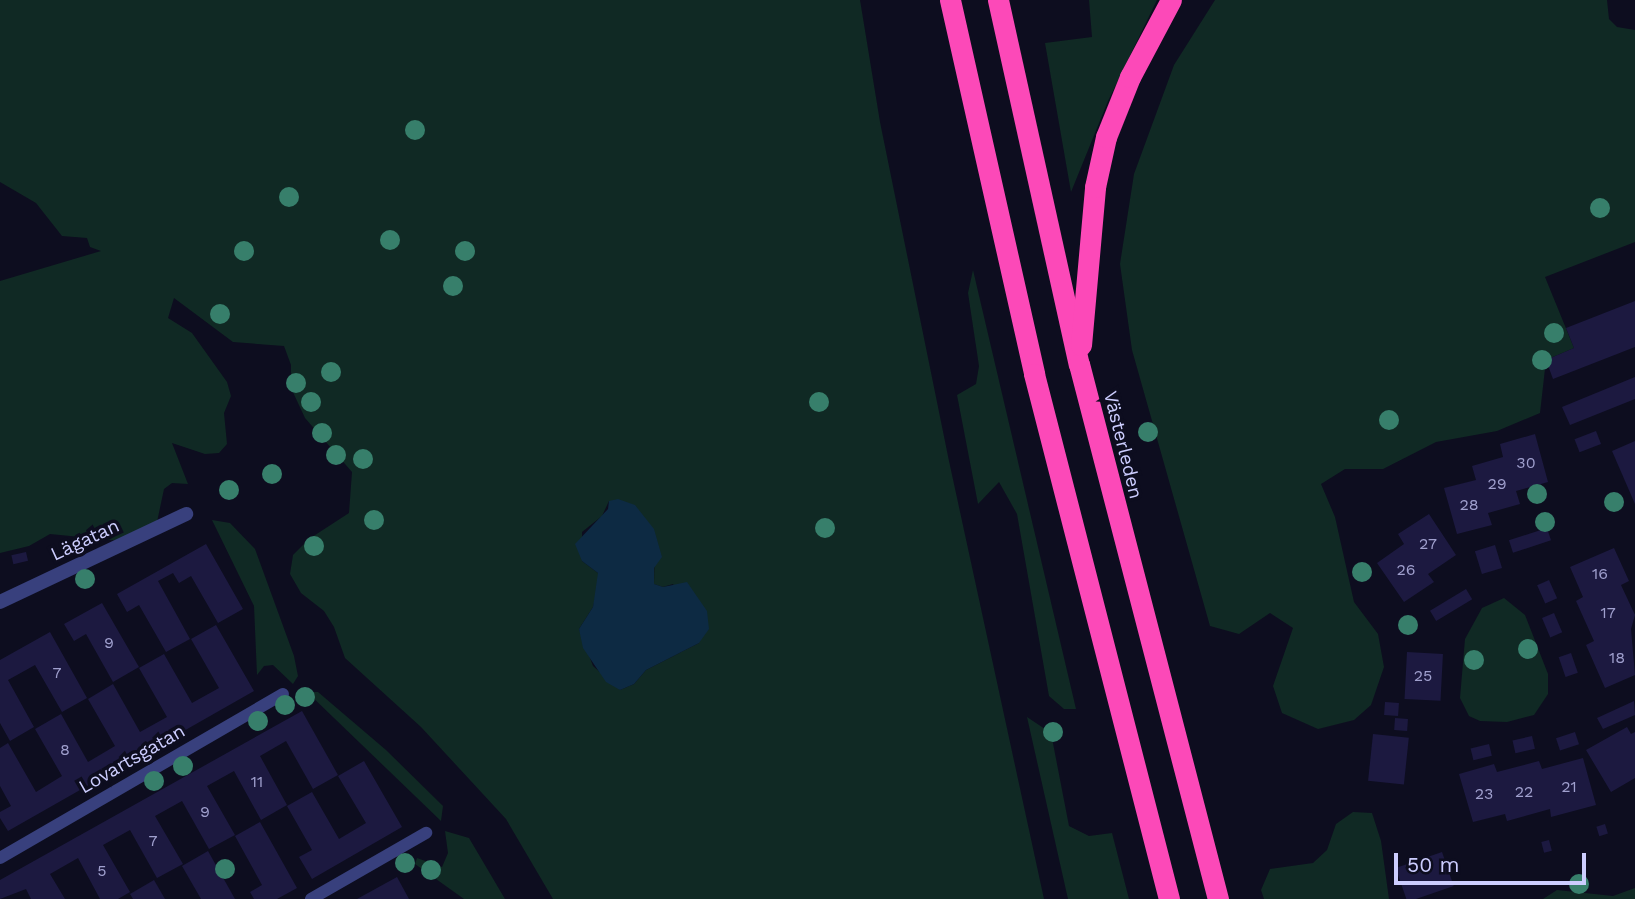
<!DOCTYPE html>
<html>
<head>
<meta charset="utf-8">
<style>
  body { margin:0 }
  #map { position:relative; width:1635px; height:899px; overflow:hidden; background:#0d0d1f; font-family:"Work Sans",sans-serif }
  div>[style] { position:absolute }
  [style*='--x'] { left:calc(var(--x)*1px); top:calc(var(--y)*1px); width:calc(var(--w)*1px); rotate:calc(var(--a)*1deg) }
  .green>* { inset:0; background:#102924 }
  .water>* { inset:0; background:#0d2a43 }
  .building>* { inset:0; background:#1c1940; transform-origin:0 0 }
  .lane>* { height:12px; margin:-6px; padding:0 6px; transform-origin:6px; border-radius:6px; background:#38407d }
  .street>* { height:14px; margin:-7px; padding:0 7px; transform-origin:7px; border-radius:7px; background:#38407d }
  .highway>* { height:21px; margin:-10.5px; padding:0 10.5px; transform-origin:10.5px; border-radius:10.5px; background:#fc49b8 }
  .trees>* { width:20px; height:20px; margin:-10px; border-radius:50%; background:#377f6b }
  span { translate:-50% -50%; white-space:nowrap; text-align:center; line-height:1.15; -webkit-text-stroke:7px #0d0d1f; paint-order:stroke }
  .number-label { font-size:16px; color:#a0a0ce }
  .number-label span { -webkit-text-stroke-width:0 }
  .street-label { font-size:19px; color:#cccdfe }
  .scale { position:absolute; left:1394px; top:853px; width:192px; height:32px; box-sizing:border-box; border:4px solid #cccdfe; border-top:0; padding-left:9px; font-size:21px; line-height:24px; white-space:nowrap; color:#cccdfe; -webkit-text-stroke:5px #0d0d1f; paint-order:stroke }
</style>
</head>
<body>
<div id="map">
  <div class="green">
    <div style="clip-path:polygon(evenodd,0 0,860px 0,880px 122px,949px 461px,1044px 899px,553px 899px,506px 819px,421px 727px,345px 658px,334px 627px,324px 611px,301px 593px,290px 574px,293px 555px,309px 539px,349px 513px,352px 472px,305px 418px,291px 388px,291px 365px,284px 346px,233px 342px,174px 298px,168px 318px,192px 333px,227px 382px,231px 396px,224px 413px,227px 444px,219px 453px,205px 454px,172px 443px,188px 484px,172px 483px,164px 489px,157px 522px,121px 541px,50px 534px,29px 546px,0 553px,0 281px,101px 251px,90px 247px,87px 238px,62px 236px,36px 203px,0 182px,0 0,609px 501px,655px 540px,654px 584px,663px 587px,673px 584px,699px 643px,646px 670px,634px 684px,620px 690px,593px 666px,579px 629px,593px 607px,598px 586px,598px 573px,582px 561px,582px 532px,602px 516px,609px 501px)"></div>
    <div style="clip-path:polygon(1089px 0,1157px 0,1108px 101px,1071px 192px,1045px 43px,1092px 37px)"></div>
    <div style="clip-path:polygon(1215px 0,1607px 0,1609px 19px,1617px 27px,1635px 30px,1635px 242px,1545px 277px,1574px 348px,1546px 360px,1540px 413px,1497px 431px,1436px 442px,1383px 469px,1345px 469px,1321px 484px,1335px 517px,1354px 602px,1378px 634px,1384px 667px,1371px 705px,1354px 720px,1318px 729px,1282px 713px,1273px 686px,1293px 628px,1270px 613px,1239px 634px,1210px 626px,1132px 350px,1120px 264px,1134px 174px,1174px 65px)"></div>
    <div style="clip-path:polygon(973px 270px,1076px 709px,1064px 709px,1049px 696px,1017px 514px,999px 482px,978px 504px,957px 395px,976px 384px,979px 366px,968px 293px)"></div>
    <div style="clip-path:polygon(212px 520px,230px 523px,255px 549px,294px 656px,298px 676px,293px 684px,273px 665px,264px 666px,257px 675px,254px 606px)"></div>
    <div style="clip-path:polygon(1504px 598px,1525px 615px,1548px 674px,1548px 694px,1534px 715px,1507px 722px,1480px 721px,1469px 716px,1460px 698px,1465px 639px,1482px 608px)"></div>
    <div style="clip-path:polygon(307px 692px,318px 692px,386px 750px,443px 806px,441px 821px)"></div>
    <div style="clip-path:polygon(1027px 717px,1051px 733px,1069px 826px,1089px 836px,1112px 833px,1129px 899px,1068px 899px)"></div>
    <div style="clip-path:polygon(1353px 812px,1372px 813px,1381px 841px,1389px 899px,1264px 899px,1261px 890px,1270px 869px,1313px 863px,1327px 850px,1336px 824px)"></div>
    <div style="clip-path:polygon(445px 831px,469px 838px,505px 899px,464px 899px,415px 864px,417px 858px,442px 867px,448px 853px)"></div>
    <div style="clip-path:polygon(1635px 888px,1635px 899px,1543px 899px,1557px 890px,1613px 896px)"></div>
  </div>
  <div class="water">
    <div style="clip-path:polygon(618px 499px,635px 505px,654px 529px,662px 557px,654px 568px,654px 584px,663px 587px,687px 582px,707px 611px,709px 629px,699px 643px,646px 670px,634px 684px,620px 690px,606px 682px,583px 648px,579px 629px,593px 607px,598px 573px,582px 561px,575px 544px,608px 509px,609px 501px)"></div>
  </div>
  <div class="building">
    <div style="clip-path:polygon(1635px 301px,1635px 347px,1553px 379px,1546px 360px,1574px 348px,1566px 328px)"></div>
    <div style="clip-path:polygon(1635px 377px,1635px 399px,1570px 425px,1562px 407px)"></div>
    <div style="left:1596px;top:431px;width:14px;height:23px;rotate:69deg"></div>
    <div style="clip-path:polygon(1535px 434px,1548px 482px,1516px 491px,1520px 504px,1488px 513px,1492px 525px,1457px 534px,1444px 488px,1476px 480px,1472px 466px,1503px 457px,1500px 444px)"></div>
    <div style="clip-path:polygon(1635px 441px,1635px 504px,1612px 451px)"></div>
    <div style="clip-path:polygon(1429px 514px,1456px 555px,1428px 574px,1434px 582px,1404px 602px,1377px 563px,1404px 544px,1398px 534px)"></div>
    <div style="left:1547px;top:528px;width:13px;height:40px;rotate:72deg"></div>
    <div style="clip-path:polygon(206px 544px,243px 609px,218px 623px,191px 576px,179px 583px,173px 573px,158px 581px,190px 639px,166px 652px,139px 605px,127px 612px,117px 594px)"></div>
    <div style="left:1495px;top:545px;width:24px;height:21px;rotate:73deg"></div>
    <div style="clip-path:polygon(1614px 548px,1629px 581px,1621px 585px,1635px 615px,1631px 629px,1635px 675px,1605px 688px,1586px 645px,1594px 641px,1576px 601px,1583px 597px,1570px 567px)"></div>
    <div style="left:26px;top:552px;width:9px;height:15px;rotate:77deg"></div>
    <div style="left:1549px;top:580px;width:20px;height:13px;rotate:66deg"></div>
    <div style="left:1466px;top:589px;width:12px;height:42px;rotate:59deg"></div>
    <div style="clip-path:polygon(102px 603px,139px 667px,113px 682px,86px 634px,74px 641px,64px 624px)"></div>
    <div style="left:1554px;top:613px;width:21px;height:13px;rotate:67deg"></div>
    <div style="clip-path:polygon(216px 625px,254px 691px,8px 831px,0 818px,0 812px,11px 806px,0 786px,0 748px,8px 743px,36px 792px,62px 776px,35px 729px,61px 714px,88px 762px,115px 746px,88px 699px,113px 684px,140px 732px,167px 717px,139px 668px,164px 654px,192px 703px,219px 688px,191px 639px)"></div>
    <div style="clip-path:polygon(50px 632px,87px 698px,62px 712px,35px 665px,8px 680px,34px 727px,10px 741px,0 723px,0 660px)"></div>
    <div style="left:1407px;top:652px;width:36px;height:47px;rotate:3deg"></div>
    <div style="left:1571px;top:653px;width:21px;height:13px;rotate:71deg"></div>
    <div style="clip-path:polygon(1634px 701px,1635px 715px,1603px 729px,1597px 718px)"></div>
    <div style="left:1385px;top:702px;width:14px;height:13px;rotate:4deg"></div>
    <div style="clip-path:polygon(302px 711px,338px 775px,313px 789px,286px 741px,260px 756px,287px 805px,261px 820px,234px 771px,207px 786px,235px 835px,209px 849px,182px 801px,155px 816px,183px 864px,157px 878px,130px 830px,103px 845px,130px 892px,118px 899px,100px 899px,78px 858px,50px 874px,65px 899px,31px 899px,26px 889px,0 899px,0 880px)"></div>
    <div style="left:1395px;top:718px;width:13px;height:12px;rotate:4deg"></div>
    <div style="clip-path:polygon(1627px 727px,1631px 734px,1635px 732px,1635px 778px,1611px 792px,1586px 750px)"></div>
    <div style="left:1575px;top:732px;width:13px;height:20px;rotate:72deg"></div>
    <div style="left:1373px;top:734px;width:36px;height:47px;rotate:6deg"></div>
    <div style="left:1532px;top:736px;width:13px;height:20px;rotate:77deg"></div>
    <div style="left:1489px;top:744px;width:12px;height:19px;rotate:76deg"></div>
    <div style="clip-path:polygon(1583px 758px,1596px 805px,1551px 817px,1550px 809px,1507px 821px,1505px 814px,1473px 822px,1459px 774px,1494px 764px,1497px 772px,1539px 761px,1542px 769px)"></div>
    <div style="clip-path:polygon(364px 761px,402px 827px,312px 879px,299px 857px,312px 850px,287px 806px,312px 792px,339px 839px,366px 823px,338px 776px)"></div>
    <div style="clip-path:polygon(260px 822px,297px 888px,277px 899px,254px 899px,250px 892px,262px 885px,235px 836px)"></div>
    <div style="left:1605px;top:824px;width:10px;height:9px;rotate:73deg"></div>
    <div style="left:1549px;top:840px;width:11px;height:8px;rotate:75deg"></div>
    <div style="clip-path:polygon(208px 851px,235px 899px,201px 899px,182px 866px)"></div>
    <div style="left:1442px;top:852px;width:36px;height:49px;rotate:71deg"></div>
    <div style="clip-path:polygon(397px 877px,409px 899px,357px 899px)"></div>
    <div style="clip-path:polygon(154px 880px,165px 899px,133px 899px,130px 894px)"></div>
  </div>
  <div class="lane">
    <div style="--x:0;--y:858;--w:327;--a:-30.1"></div>
    <div style="--x:311;--y:899;--w:133;--a:-29.9"></div>
  </div>
  <div class="street">
    <div style="--x:0;--y:602;--w:206;--a:-25.3"></div>
  </div>
  <div class="highway">
    <div style="--x:950;--y:0;--w:383;--a:77.3"></div>
    <div style="--x:1034;--y:374;--w:542;--a:75.58"></div>
    <div style="--x:998;--y:0;--w:373;--a:77.5"></div>
    <div style="--x:1079;--y:364;--w:553;--a:75.44"></div>
    <div style="--x:1081;--y:345;--w:159;--a:-84.9"></div>
    <div style="--x:1095;--y:187;--w:51;--a:-77.6"></div>
    <div style="--x:1106;--y:137;--w:65;--a:-68.2"></div>
    <div style="--x:1130;--y:77;--w:87;--a:-62"></div>
  </div>
  <div class="trees">
    <div style="left:415px;top:130px"></div>
    <div style="left:289px;top:197px"></div>
    <div style="left:1600px;top:208px"></div>
    <div style="left:390px;top:240px"></div>
    <div style="left:244px;top:251px"></div>
    <div style="left:465px;top:251px"></div>
    <div style="left:453px;top:286px"></div>
    <div style="left:220px;top:314px"></div>
    <div style="left:1554px;top:333px"></div>
    <div style="left:1542px;top:360px"></div>
    <div style="left:331px;top:372px"></div>
    <div style="left:296px;top:383px"></div>
    <div style="left:311px;top:402px"></div>
    <div style="left:819px;top:402px"></div>
    <div style="left:1389px;top:420px"></div>
    <div style="left:1148px;top:432px"></div>
    <div style="left:322px;top:433px"></div>
    <div style="left:336px;top:455px"></div>
    <div style="left:363px;top:459px"></div>
    <div style="left:272px;top:474px"></div>
    <div style="left:229px;top:490px"></div>
    <div style="left:1537px;top:494px"></div>
    <div style="left:1614px;top:502px"></div>
    <div style="left:374px;top:520px"></div>
    <div style="left:1545px;top:522px"></div>
    <div style="left:825px;top:528px"></div>
    <div style="left:314px;top:546px"></div>
    <div style="left:1362px;top:572px"></div>
    <div style="left:85px;top:579px"></div>
    <div style="left:1408px;top:625px"></div>
    <div style="left:1528px;top:649px"></div>
    <div style="left:1474px;top:660px"></div>
    <div style="left:305px;top:697px"></div>
    <div style="left:285px;top:705px"></div>
    <div style="left:258px;top:721px"></div>
    <div style="left:1053px;top:732px"></div>
    <div style="left:183px;top:766px"></div>
    <div style="left:154px;top:781px"></div>
    <div style="left:405px;top:863px"></div>
    <div style="left:225px;top:869px"></div>
    <div style="left:431px;top:870px"></div>
    <div style="left:1579px;top:884px"></div>
  </div>
  <div class="number-label">
    <span style="left:1526px;top:463px">30</span>
    <span style="left:1497px;top:484px">29</span>
    <span style="left:1469px;top:505px">28</span>
    <span style="left:1428px;top:544px">27</span>
    <span style="left:1406px;top:570px">26</span>
    <span style="left:1600px;top:574px">16</span>
    <span style="left:1608px;top:613px">17</span>
    <span style="left:109px;top:643px">9</span>
    <span style="left:1617px;top:658px">18</span>
    <span style="left:57px;top:673px">7</span>
    <span style="left:1423px;top:676px">25</span>
    <span style="left:65px;top:750px">8</span>
    <span style="left:257px;top:782px">11</span>
    <span style="left:1569px;top:787px">21</span>
    <span style="left:1524px;top:792px">22</span>
    <span style="left:1484px;top:794px">23</span>
    <span style="left:205px;top:812px">9</span>
    <span style="left:153px;top:841px">7</span>
    <span style="left:102px;top:871px">5</span>
  </div>
  <div class="street-label">
    <span style="left:1123px;top:445px;rotate:76deg">Västerleden</span>
    <span style="left:85px;top:540px;rotate:-25deg">Lägatan</span>
    <span style="left:132px;top:759px;rotate:-30deg">Lovartsgatan</span>
  </div>
  <div class="scale">50 m</div>
</div>
</body>
</html>
